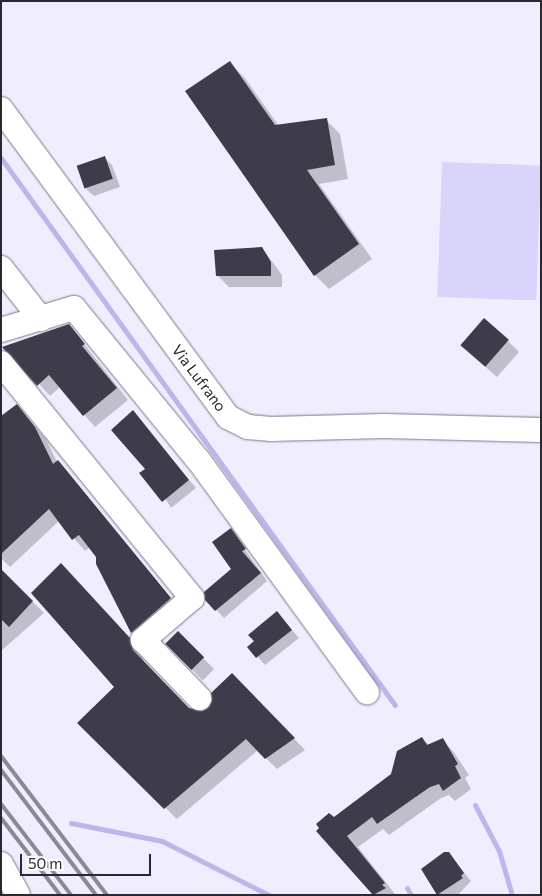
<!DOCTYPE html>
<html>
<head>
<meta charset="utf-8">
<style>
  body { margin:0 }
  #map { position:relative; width:542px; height:896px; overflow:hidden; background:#f0eefe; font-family:Commissioner,sans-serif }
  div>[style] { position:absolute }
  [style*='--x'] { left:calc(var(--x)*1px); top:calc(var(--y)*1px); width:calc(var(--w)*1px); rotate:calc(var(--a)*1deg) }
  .green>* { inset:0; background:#d9d4f9; transform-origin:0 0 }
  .shadow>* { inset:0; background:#0003; transform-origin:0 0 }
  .stream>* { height:5px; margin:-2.5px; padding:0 2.5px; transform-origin:2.5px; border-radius:2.5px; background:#beb6ea }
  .building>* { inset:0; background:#3e3b4b; transform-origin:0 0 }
  .roads { filter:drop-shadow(0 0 1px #7c798b) drop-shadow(0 0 1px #7c798b) }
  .minor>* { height:24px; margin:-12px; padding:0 12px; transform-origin:12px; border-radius:12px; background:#fff }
  .rail>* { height:4px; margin:-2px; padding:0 2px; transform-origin:2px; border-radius:2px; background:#8b8995 }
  span { translate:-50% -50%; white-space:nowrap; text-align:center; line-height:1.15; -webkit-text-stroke:5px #fff; paint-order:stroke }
  .street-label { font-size:15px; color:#292830 }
  .frame { position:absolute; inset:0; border:2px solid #292830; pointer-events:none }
  .scale { position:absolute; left:20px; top:854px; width:131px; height:22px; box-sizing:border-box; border:2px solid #292830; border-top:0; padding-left:6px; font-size:15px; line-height:18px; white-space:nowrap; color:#292830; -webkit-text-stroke:4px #fff; paint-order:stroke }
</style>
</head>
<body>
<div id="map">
  <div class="green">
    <div style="left:442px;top:162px;width:99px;height:135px;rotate:2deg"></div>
  </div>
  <div class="shadow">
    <div style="clip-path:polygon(230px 63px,244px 77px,279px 126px,326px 120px,340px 134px,348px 179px,319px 184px,372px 259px,329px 289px,315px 275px)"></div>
    <div style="clip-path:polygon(104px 157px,112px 165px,120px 187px,94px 196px,86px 189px)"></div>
    <div style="clip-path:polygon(262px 248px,282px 275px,282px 287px,229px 287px,218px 276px)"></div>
    <div style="clip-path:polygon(69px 325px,128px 400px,95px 427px,60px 387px,50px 396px,21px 364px)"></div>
    <div style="clip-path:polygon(508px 341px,519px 352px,497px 377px,473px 356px)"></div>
    <div style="clip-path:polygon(17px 406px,46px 439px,57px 462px,181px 610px,144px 644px,133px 633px,98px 564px,97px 556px,90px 547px,85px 551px,59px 521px,10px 567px,1px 558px,1px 418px)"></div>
    <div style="clip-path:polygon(133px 412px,196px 488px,171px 508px,147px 469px)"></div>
    <div style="clip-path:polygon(231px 530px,267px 581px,224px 618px,206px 599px,233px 569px)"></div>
    <div style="clip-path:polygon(4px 573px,44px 613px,1px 651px,1px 576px)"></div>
    <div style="clip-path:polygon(72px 576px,141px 651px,144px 662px,189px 709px,202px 713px,243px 686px,305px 750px,277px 769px,258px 750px,177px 819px,79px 723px,116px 687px)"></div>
    <div style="clip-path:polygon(277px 613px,299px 638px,265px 665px,249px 647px)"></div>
    <div style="left:178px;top:633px;width:51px;height:16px;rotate:45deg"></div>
    <div style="clip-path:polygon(422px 738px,429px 745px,442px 740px,453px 751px,469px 775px,465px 778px,471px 789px,455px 801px,449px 795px,441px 798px,389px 835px,383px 829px,358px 847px,395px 894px,374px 895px,318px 831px,392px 775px)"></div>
    <div style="clip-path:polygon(448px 853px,471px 881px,458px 895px,438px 895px,423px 869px)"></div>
  </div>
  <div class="stream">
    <div style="--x:1;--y:158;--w:674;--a:54.24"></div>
    <div style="--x:475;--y:805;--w:52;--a:62.4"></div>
    <div style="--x:499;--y:851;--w:46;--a:73.5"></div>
    <div style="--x:71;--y:823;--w:93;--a:11.2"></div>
    <div style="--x:162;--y:841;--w:120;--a:26.8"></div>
    <div style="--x:407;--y:888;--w:8;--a:60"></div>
  </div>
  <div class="building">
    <div style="clip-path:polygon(230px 61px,275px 125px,327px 118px,335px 165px,307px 170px,359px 244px,314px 276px,185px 91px)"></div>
    <div style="left:105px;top:156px;width:24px;height:30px;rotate:71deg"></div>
    <div style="clip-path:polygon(262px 247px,271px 262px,271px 276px,216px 276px,214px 250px)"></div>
    <div style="left:484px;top:318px;width:33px;height:36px;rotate:41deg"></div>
    <div style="clip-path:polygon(69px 324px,85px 344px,82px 346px,117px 388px,83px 416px,49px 375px,37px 386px,2px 347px)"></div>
    <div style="clip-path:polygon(17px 404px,35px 427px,53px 464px,58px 460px,171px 598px,131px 633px,96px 564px,96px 557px,79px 535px,72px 540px,49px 509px,1px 554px,1px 416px)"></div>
    <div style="clip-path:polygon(133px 410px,189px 480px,162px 502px,139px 473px,145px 469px,111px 430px)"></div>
    <div style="clip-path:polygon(231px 528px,246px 549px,242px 551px,261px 573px,215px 611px,205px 600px,204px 592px,231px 569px,212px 542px)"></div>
    <div style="clip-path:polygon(61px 563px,130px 638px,133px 650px,189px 708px,202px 711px,208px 708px,212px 701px,211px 693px,232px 673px,295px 738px,265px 759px,246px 739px,164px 809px,77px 723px,114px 687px,31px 593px)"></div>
    <div style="clip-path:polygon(1px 569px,33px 601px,9px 627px,1px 619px)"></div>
    <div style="clip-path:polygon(277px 611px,292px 630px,256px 658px,247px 647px,254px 641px,248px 635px)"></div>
    <div style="left:178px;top:631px;width:37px;height:18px;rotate:45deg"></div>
    <div style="clip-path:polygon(422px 737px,427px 745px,443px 738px,458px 764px,455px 766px,461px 778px,443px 791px,439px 784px,430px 787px,377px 824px,372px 817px,347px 836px,385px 883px,382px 885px,386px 888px,373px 895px,316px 831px,319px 828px,316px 824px,329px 813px,334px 817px,391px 774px,397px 751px)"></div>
    <div style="clip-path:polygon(444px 852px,449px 852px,464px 873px,461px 876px,463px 878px,437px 895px,421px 869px)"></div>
  </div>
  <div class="roads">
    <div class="minor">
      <div style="--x:1;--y:109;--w:383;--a:53.6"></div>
      <div style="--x:228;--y:417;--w:22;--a:27"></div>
      <div style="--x:248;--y:427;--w:23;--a:5"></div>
      <div style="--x:271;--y:429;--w:113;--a:-1.5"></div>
      <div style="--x:384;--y:426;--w:157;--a:1.5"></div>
      <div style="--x:1;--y:268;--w:65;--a:51.9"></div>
      <div style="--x:1;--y:330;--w:76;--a:-16.8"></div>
      <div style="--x:74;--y:308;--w:198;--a:50.8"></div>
      <div style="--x:199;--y:461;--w:286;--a:54"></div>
      <div style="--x:1;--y:363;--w:303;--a:50.9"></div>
      <div style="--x:192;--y:598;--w:65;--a:139.4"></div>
      <div style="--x:143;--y:640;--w:81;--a:46"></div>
      <div style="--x:1;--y:864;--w:35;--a:61"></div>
    </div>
  </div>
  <div class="rail">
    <div style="--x:1;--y:756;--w:175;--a:52.7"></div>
    <div style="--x:1;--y:770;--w:157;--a:52.8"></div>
    <div style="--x:1;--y:804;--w:115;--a:52.4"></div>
    <div style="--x:1;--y:818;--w:97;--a:52.5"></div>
  </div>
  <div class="street-label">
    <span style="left:199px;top:378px;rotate:53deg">Via Lufrano</span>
  </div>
  <div class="frame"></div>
  <div class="scale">50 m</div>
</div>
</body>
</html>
